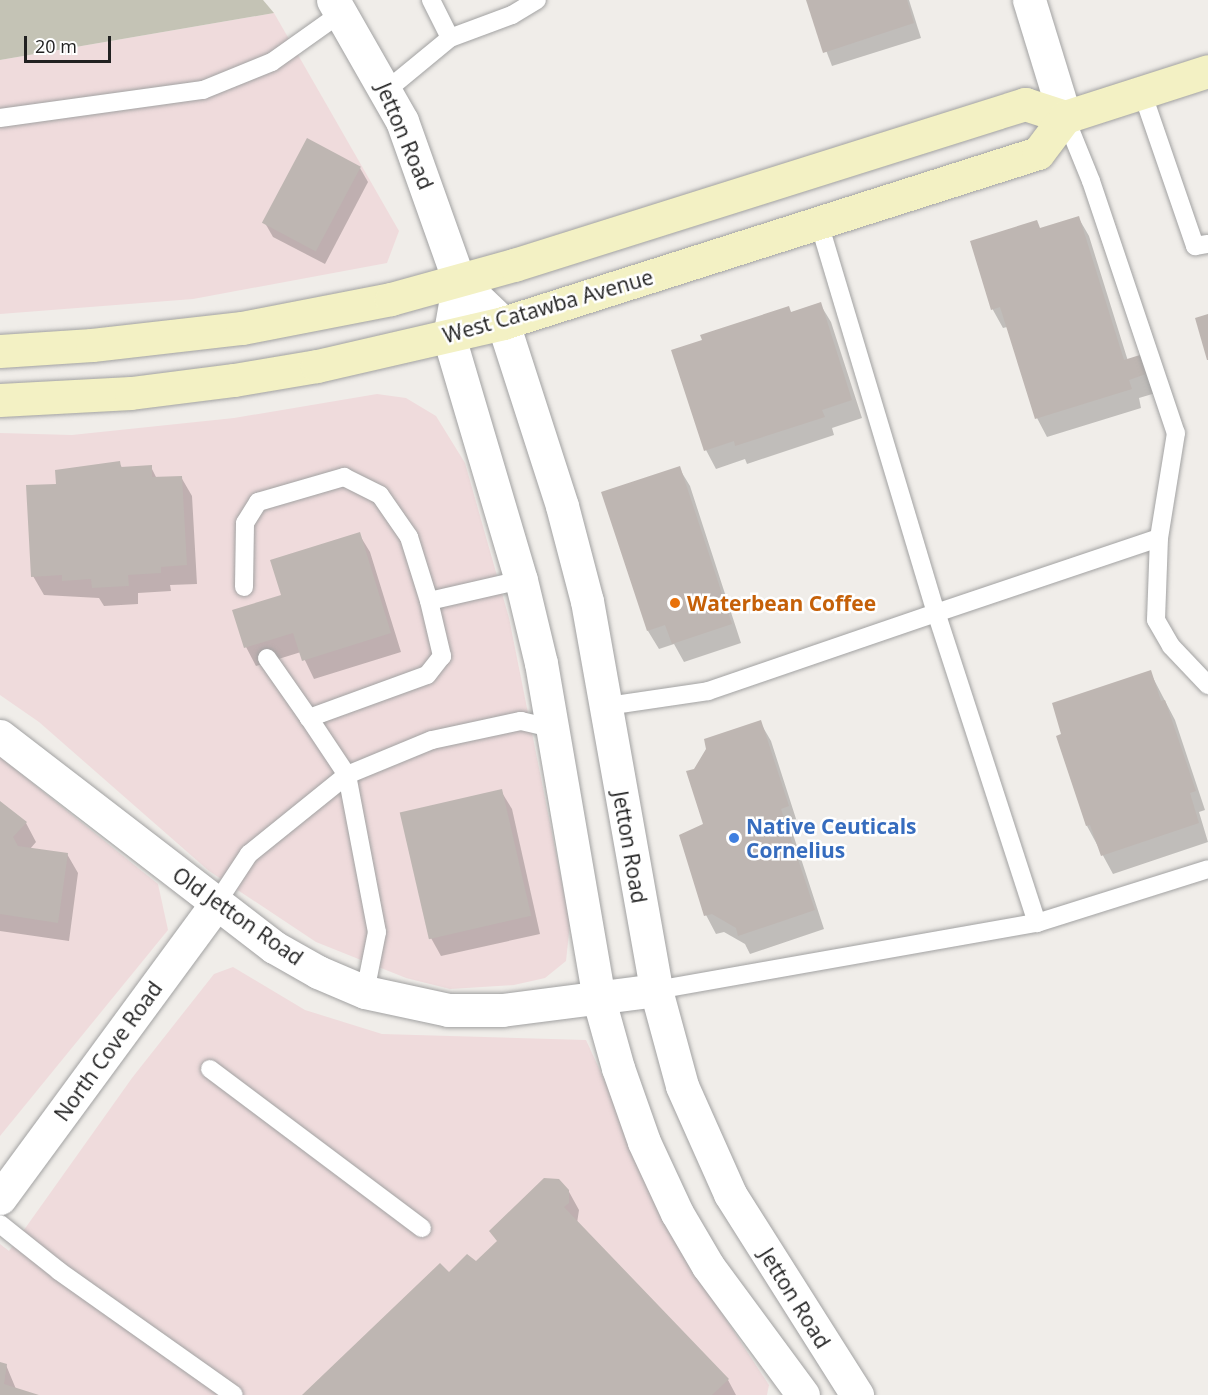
<!DOCTYPE html>
<html>
<head>
<meta charset="utf-8">
<style>
  body { margin:0 }
  #map { position:relative; width:1208px; height:1395px; overflow:hidden; background:#f0ede9; font-family:"Open Sans",sans-serif }
  div>[style] { position:absolute }
  [style*='--x'] { left:calc(var(--x)*1px); top:calc(var(--y)*1px); width:calc(var(--w)*1px); rotate:calc(var(--a)*1deg) }
  .commercial>* { inset:0; background:#efdbdc }
  .construction>* { inset:0; background:#c4c3b5 }
  .shadow>* { inset:0; background:#0003 }
  .building>* { inset:0; background:#beb6b2; transform-origin:0 0 }
  .roads { filter:drop-shadow(0 0 2px #a2a2a2) drop-shadow(0 0 2px #a2a2a2) }
  .service>* { height:18px; margin:-9px; padding:0 9px; transform-origin:9px; border-radius:9px; background:#fff }
  .minor>* { height:33px; margin:-16.5px; padding:0 16.5px; transform-origin:16.5px; border-radius:16.5px; background:#fff }
  .tertiary>* { height:33px; margin:-16.5px; padding:0 16.5px; transform-origin:16.5px; border-radius:16.5px; background:#fff }
  .secondary>* { height:33px; margin:-16.5px; padding:0 16.5px; transform-origin:16.5px; border-radius:16.5px; background:#f3f1c4 }
  .dots>* { width:16px; height:16px; translate:-50% -50%; box-sizing:border-box; border:3px solid #fff; border-radius:50% }
  span { translate:-50% -50%; white-space:nowrap; text-align:center; line-height:1.15; -webkit-text-stroke:5px #fff; paint-order:stroke }
  .street-label { font-size:21px; color:#212121 }
  .food-label { font-size:21px; color:#c56008; font-weight:700 }
  .left { translate:0 -50%; text-align:left }
  .shop-label { font-size:21px; color:#366cbe; font-weight:700 }
  .scale { position:absolute; left:24px; top:36px; width:87px; height:27px; box-sizing:border-box; border:3px solid #212121; border-top:0; padding-left:8px; font-size:18px; line-height:21px; white-space:nowrap; color:#212121; -webkit-text-stroke:4px #fff; paint-order:stroke }
</style>
</head>
<body>
<div id="map">
  <div class="commercial">
    <div style="clip-path:polygon(274px 13px,399px 231px,387px 263px,193px 299px,0 314px,0 60px)"></div>
    <div style="clip-path:polygon(377px 394px,406px 398px,436px 416px,465px 463px,509px 618px,570px 923px,566px 961px,545px 978px,514px 985px,450px 989px,406px 978px,316px 942px,209px 871px,39px 722px,0 695px,0 433px,72px 435px,234px 418px)"></div>
    <div style="clip-path:polygon(0 757px,158px 884px,168px 930px,0 1136px)"></div>
    <div style="clip-path:polygon(233px 967px,305px 1010px,382px 1034px,586px 1040px,687px 1260px,769px 1385px,767px 1395px,0 1395px,0 1244px,9px 1251px,132px 1078px,214px 974px)"></div>
  </div>
  <div class="construction">
    <div style="clip-path:polygon(0 0,263px 0,274px 13px,0 60px)"></div>
  </div>
  <div class="shadow">
    <div style="clip-path:polygon(807px 0,909px 0,921px 38px,832px 66px)"></div>
    <div style="clip-path:polygon(360px 168px,368px 182px,325px 264px,273px 237px,265px 223px)"></div>
    <div style="clip-path:polygon(1078px 217px,1089px 236px,1128px 361px,1142px 356px,1159px 392px,1139px 398px,1141px 408px,1047px 437px,1037px 418px,1007px 327px,1003px 328px,993px 310px,972px 242px,1041px 229px)"></div>
    <div style="clip-path:polygon(820px 304px,831px 322px,862px 418px,832px 428px,834px 435px,747px 464px,745px 459px,716px 469px,706px 450px,704px 341px)"></div>
    <div style="clip-path:polygon(119px 463px,123px 469px,151px 467px,157px 479px,181px 477px,192px 496px,197px 584px,170px 585px,171px 591px,138px 593px,138px 604px,104px 606px,99px 598px,44px 595px,33px 576px,57px 485px)"></div>
    <div style="clip-path:polygon(679px 468px,690px 486px,741px 643px,684px 662px,674px 644px,659px 649px,648px 631px)"></div>
    <div style="clip-path:polygon(359px 534px,370px 552px,401px 652px,314px 679px,301px 652px,256px 666px,246px 647px)"></div>
    <div style="clip-path:polygon(1150px 672px,1175px 720px,1205px 810px,1199px 812px,1208px 842px,1113px 874px,1087px 826px)"></div>
    <div style="clip-path:polygon(760px 722px,771px 741px,798px 825px,791px 828px,824px 929px,750px 954px,745px 944px,724px 932px,716px 934px,706px 915px,705px 825px,695px 770px)"></div>
    <div style="clip-path:polygon(501px 791px,512px 809px,540px 934px,441px 956px,431px 938px,402px 813px)"></div>
    <div style="clip-path:polygon(0 803px,26px 823px,36px 842px,30px 849px,67px 854px,78px 873px,69px 941px,0 931px)"></div>
    <div style="clip-path:polygon(568px 1190px,579px 1210px,577px 1223px,728px 1380px,736px 1395px,304px 1395px,449px 1274px,476px 1263px,498px 1242px,491px 1231px)"></div>
    <div style="clip-path:polygon(0 1364px,6px 1365px,16px 1389px,36px 1395px,0 1395px)"></div>
  </div>
  <div class="building">
    <div style="clip-path:polygon(806px 0,907px 0,914px 23px,823px 53px)"></div>
    <div style="left:307px;top:138px;width:61px;height:96px;rotate:28deg"></div>
    <div style="clip-path:polygon(1079px 216px,1124px 360px,1143px 354px,1149px 373px,1129px 380px,1132px 389px,1035px 419px,1000px 307px,991px 310px,970px 241px,1037px 220px,1040px 228px)"></div>
    <div style="clip-path:polygon(821px 302px,852px 400px,822px 410px,825px 417px,735px 446px,734px 441px,704px 451px,671px 350px,702px 340px,700px 335px,789px 306px,791px 312px)"></div>
    <div style="clip-path:polygon(1208px 314px,1208px 360px,1207px 360px,1195px 318px)"></div>
    <div style="clip-path:polygon(120px 461px,121px 467px,152px 465px,152px 477px,182px 476px,187px 565px,161px 567px,161px 573px,128px 575px,129px 586px,92px 588px,91px 579px,62px 581px,62px 575px,31px 577px,26px 485px,56px 484px,55px 470px)"></div>
    <div style="clip-path:polygon(680px 466px,732px 624px,672px 644px,665px 625px,647px 631px,601px 492px)"></div>
    <div style="clip-path:polygon(360px 532px,391px 633px,302px 661px,293px 633px,244px 648px,232px 610px,281px 595px,270px 560px)"></div>
    <div style="clip-path:polygon(1151px 670px,1161px 701px,1165px 700px,1196px 791px,1190px 793px,1199px 823px,1101px 856px,1090px 825px,1086px 826px,1056px 736px,1061px 734px,1052px 703px)"></div>
    <div style="clip-path:polygon(761px 720px,789px 806px,781px 809px,815px 910px,738px 936px,736px 928px,712px 914px,704px 916px,679px 835px,703px 824px,686px 771px,694px 769px,706px 749px,704px 739px)"></div>
    <div style="left:502px;top:789px;width:130px;height:105px;rotate:77deg"></div>
    <div style="clip-path:polygon(0 801px,27px 822px,13px 837px,18px 846px,68px 853px,58px 923px,0 914px)"></div>
    <div style="clip-path:polygon(544px 1178px,559px 1179px,569px 1190px,569px 1203px,564px 1207px,729px 1379px,712px 1395px,302px 1395px,440px 1263px,449px 1272px,467px 1254px,476px 1261px,497px 1241px,489px 1231px)"></div>
    <div style="clip-path:polygon(0 1362px,7px 1364px,4px 1384px,39px 1395px,0 1395px)"></div>
  </div>
  <div class="roads">
    <div class="service">
      <div style="--x:431;--y:0;--w:42;--a:63.4"></div>
      <div style="--x:387;--y:90;--w:82;--a:-39.5"></div>
      <div style="--x:450;--y:38;--w:66;--a:-20.4"></div>
      <div style="--x:512;--y:15;--w:29;--a:-31"></div>
      <div style="--x:1142;--y:92;--w:163;--a:71"></div>
      <div style="--x:1195;--y:246;--w:13;--a:-9"></div>
      <div style="--x:1065;--y:117;--w:69;--a:67.9"></div>
      <div style="--x:1091;--y:181;--w:266;--a:71.4"></div>
      <div style="--x:1176;--y:433;--w:106;--a:99.2"></div>
      <div style="--x:0;--y:118;--w:205;--a:-7.9"></div>
      <div style="--x:203;--y:90;--w:74;--a:-22.1"></div>
      <div style="--x:272;--y:62;--w:85;--a:-35.4"></div>
      <div style="--x:521;--y:580;--w:94;--a:167.1"></div>
      <div style="--x:429;--y:601;--w:57;--a:76.7"></div>
      <div style="--x:442;--y:656;--w:24;--a:128"></div>
      <div style="--x:427;--y:675;--w:126;--a:160"></div>
      <div style="--x:309;--y:718;--w:69;--a:56.3"></div>
      <div style="--x:347;--y:775;--w:92;--a:-22.4"></div>
      <div style="--x:432;--y:740;--w:91;--a:-12.1"></div>
      <div style="--x:521;--y:721;--w:32;--a:13"></div>
      <div style="--x:244;--y:587;--w:64;--a:-89.1"></div>
      <div style="--x:245;--y:523;--w:25;--a:-58"></div>
      <div style="--x:258;--y:502;--w:90;--a:-16.2"></div>
      <div style="--x:344;--y:477;--w:40;--a:26.6"></div>
      <div style="--x:380;--y:495;--w:51;--a:55.4"></div>
      <div style="--x:409;--y:537;--w:67;--a:72.6"></div>
      <div style="--x:267;--y:658;--w:73;--a:55"></div>
      <div style="--x:607;--y:706;--w:102;--a:-8.4"></div>
      <div style="--x:708;--y:691;--w:241;--a:-18.9"></div>
      <div style="--x:936;--y:613;--w:406;--a:-106.7"></div>
      <div style="--x:216;--y:904;--w:60;--a:-56.6"></div>
      <div style="--x:249;--y:854;--w:126;--a:-38.9"></div>
      <div style="--x:347;--y:775;--w:160;--a:79.2"></div>
      <div style="--x:377;--y:932;--w:61;--a:101.3"></div>
      <div style="--x:1037;--y:923;--w:326;--a:-108"></div>
      <div style="--x:936;--y:613;--w:235;--a:-18.6"></div>
      <div style="--x:1159;--y:538;--w:82;--a:92.1"></div>
      <div style="--x:1156;--y:620;--w:30;--a:60"></div>
      <div style="--x:1171;--y:646;--w:54;--a:46.5"></div>
      <div style="--x:656;--y:990;--w:387;--a:-10"></div>
      <div style="--x:1037;--y:923;--w:179;--a:-17.5"></div>
      <div style="--x:210;--y:1069;--w:265;--a:36.9"></div>
      <div style="--x:0;--y:1224;--w:75;--a:38.5"></div>
      <div style="--x:59;--y:1271;--w:214;--a:35.3"></div>
    </div>
    <div class="minor">
      <div style="--x:1029;--y:0;--w:122;--a:72.9"></div>
      <div style="--x:0;--y:736;--w:346;--a:37.6"></div>
      <div style="--x:274;--y:947;--w:51;--a:29.6"></div>
      <div style="--x:318;--y:972;--w:51;--a:23.1"></div>
      <div style="--x:365;--y:992;--w:85;--a:12.2"></div>
      <div style="--x:448;--y:1010;--w:54;--a:0"></div>
      <div style="--x:502;--y:1010;--w:155;--a:-7.4"></div>
      <div style="--x:0;--y:1198;--w:365;--a:-53.7"></div>
    </div>
    <div class="tertiary">
      <div style="--x:333;--y:0;--w:139;--a:60.3"></div>
      <div style="--x:402;--y:121;--w:170;--a:70.4"></div>
      <div style="--x:459;--y:281;--w:57;--a:100.1"></div>
      <div style="--x:449;--y:337;--w:253;--a:73.5"></div>
      <div style="--x:521;--y:580;--w:85;--a:76.5"></div>
      <div style="--x:541;--y:663;--w:342;--a:80.2"></div>
      <div style="--x:599;--y:1000;--w:71;--a:74.4"></div>
      <div style="--x:618;--y:1068;--w:78;--a:70.6"></div>
      <div style="--x:644;--y:1142;--w:78;--a:65.1"></div>
      <div style="--x:677;--y:1213;--w:61;--a:59.7"></div>
      <div style="--x:708;--y:1266;--w:160;--a:53.6"></div>
      <div style="--x:459;--y:281;--w:61;--a:43.7"></div>
      <div style="--x:503;--y:323;--w:192;--a:72.1"></div>
      <div style="--x:562;--y:506;--w:98;--a:75.3"></div>
      <div style="--x:587;--y:601;--w:395;--a:79.9"></div>
      <div style="--x:656;--y:990;--w:99;--a:74.8"></div>
      <div style="--x:682;--y:1086;--w:118;--a:66"></div>
      <div style="--x:730;--y:1194;--w:238;--a:57.7"></div>
    </div>
    <div class="secondary">
      <div style="--x:0;--y:351;--w:92;--a:-3.7"></div>
      <div style="--x:92;--y:345;--w:151;--a:-6.5"></div>
      <div style="--x:242;--y:328;--w:152;--a:-11"></div>
      <div style="--x:391;--y:299;--w:128;--a:-15.5"></div>
      <div style="--x:514;--y:265;--w:536;--a:-17.49"></div>
      <div style="--x:1025;--y:104;--w:42;--a:18"></div>
      <div style="--x:0;--y:400;--w:131;--a:-3.1"></div>
      <div style="--x:131;--y:393;--w:104;--a:-7.2"></div>
      <div style="--x:234;--y:380;--w:84;--a:-9.6"></div>
      <div style="--x:317;--y:366;--w:191;--a:-13"></div>
      <div style="--x:503;--y:323;--w:561;--a:-17.63"></div>
      <div style="--x:1038;--y:153;--w:45;--a:-53.1"></div>
      <div style="--x:1065;--y:117;--w:150;--a:-17.8"></div>
    </div>
  </div>
  <div class="dots">
    <div style="left:675px;top:603px;background:#e8710a"></div>
    <div style="left:734px;top:838px;background:#3f7fe0"></div>
  </div>
  <div class="street-label">
    <span style="left:405px;top:136px;rotate:67deg">Jetton Road</span>
    <span style="left:548px;top:306px;rotate:-16deg">West Catawba Avenue</span>
    <span style="left:630px;top:847px;rotate:80deg">Jetton Road</span>
    <span style="left:238px;top:916px;rotate:35deg">Old Jetton Road</span>
    <span style="left:108px;top:1051px;rotate:-54deg">North Cove Road</span>
    <span style="left:795px;top:1298px;rotate:58deg">Jetton Road</span>
  </div>
  <div class="food-label">
    <span class="left" style="left:687px;top:603px">Waterbean Coffee</span>
  </div>
  <div class="shop-label">
    <span class="left" style="left:746px;top:838px">Native Ceuticals<br>Cornelius</span>
  </div>
  <div class="scale">20 m</div>
</div>
</body>
</html>
